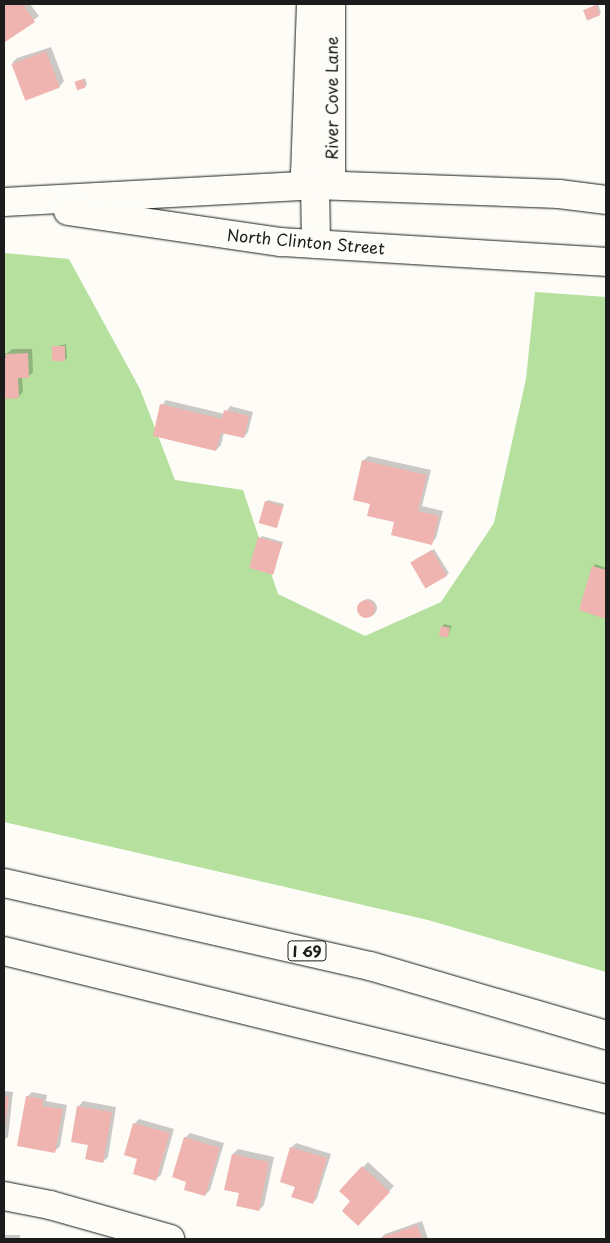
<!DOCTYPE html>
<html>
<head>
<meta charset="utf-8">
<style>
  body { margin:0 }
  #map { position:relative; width:610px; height:1243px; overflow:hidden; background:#fdfcf7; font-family:"Playpen Sans",sans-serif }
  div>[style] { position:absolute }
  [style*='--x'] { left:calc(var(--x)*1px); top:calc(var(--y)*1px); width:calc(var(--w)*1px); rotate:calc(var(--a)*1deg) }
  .green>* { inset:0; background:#b5e09d }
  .shadow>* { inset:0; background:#0003; transform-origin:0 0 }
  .round { border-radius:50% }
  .building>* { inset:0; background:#f0b4b0; transform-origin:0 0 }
  .roads { filter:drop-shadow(0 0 1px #1c1c1c) drop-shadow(0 0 1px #1c1c1c) }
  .minor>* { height:28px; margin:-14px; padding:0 14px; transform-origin:14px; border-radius:14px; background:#fdfcf7 }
  .major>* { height:28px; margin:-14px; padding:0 14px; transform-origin:14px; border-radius:14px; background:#fdfcf7 }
  .highway>* { height:28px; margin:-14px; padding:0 14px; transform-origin:14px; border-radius:14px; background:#fdfcf7 }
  span { translate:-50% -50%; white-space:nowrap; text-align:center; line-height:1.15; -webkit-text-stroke:4px #fdfcf7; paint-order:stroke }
  .shield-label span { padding:1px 4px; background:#fdfcf7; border:1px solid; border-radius:4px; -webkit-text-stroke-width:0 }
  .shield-label { font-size:15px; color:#1c1c1c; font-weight:700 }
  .street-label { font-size:16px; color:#1c1c1c }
  .frame { position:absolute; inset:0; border:5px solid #1c1c1c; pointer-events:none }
</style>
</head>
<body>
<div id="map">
  <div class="green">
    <div style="clip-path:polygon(4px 253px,69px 259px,140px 389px,175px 480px,243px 490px,278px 594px,365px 636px,441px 602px,494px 523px,526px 379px,535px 292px,606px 297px,606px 972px,428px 920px,4px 822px)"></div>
  </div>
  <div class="shadow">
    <div style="clip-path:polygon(4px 4px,30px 4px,39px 16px,5px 40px)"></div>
    <div style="clip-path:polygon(598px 4px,601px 12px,599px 14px,585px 10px)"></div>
    <div style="clip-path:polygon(51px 47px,64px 81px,60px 86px,12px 63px,17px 58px)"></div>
    <div style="clip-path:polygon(85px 78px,87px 84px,85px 87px,77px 83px)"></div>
    <div style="clip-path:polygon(66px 344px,67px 358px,65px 360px,53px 347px)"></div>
    <div style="clip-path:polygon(12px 349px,32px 349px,33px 372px,28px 377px,22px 377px,23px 392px,18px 397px,4px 397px,4px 354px,8px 353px)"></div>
    <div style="clip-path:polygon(166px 400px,225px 414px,230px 406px,253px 412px,248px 432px,244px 437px,224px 432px,221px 445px,216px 450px,162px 405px)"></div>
    <div style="clip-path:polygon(368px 456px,431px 470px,422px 506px,443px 511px,436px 538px,432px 543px,396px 521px,371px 503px,363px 461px)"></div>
    <div style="clip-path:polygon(268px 500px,284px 504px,277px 526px,266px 502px)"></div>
    <div style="clip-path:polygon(262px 536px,283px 542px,272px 574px,260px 538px)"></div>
    <div style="clip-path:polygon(434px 549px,449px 573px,447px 575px,414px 560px)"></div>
    <div style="clip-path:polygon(595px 564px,606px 568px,606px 618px,580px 610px)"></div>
    <div class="round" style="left:359px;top:599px;width:18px;height:18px"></div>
    <div style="clip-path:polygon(444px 624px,452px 626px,447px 637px,442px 627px)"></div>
    <div style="clip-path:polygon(4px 1091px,13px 1092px,8px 1137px,4px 1140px)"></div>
    <div style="clip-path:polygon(32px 1092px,47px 1095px,46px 1101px,67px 1105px,60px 1146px,55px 1151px,27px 1097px)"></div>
    <div style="clip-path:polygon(83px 1101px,116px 1107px,108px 1157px,103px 1162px,89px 1144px,79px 1106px)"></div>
    <div style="clip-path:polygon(139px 1119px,174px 1129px,161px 1175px,156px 1179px,139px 1158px,126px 1154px,135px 1123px)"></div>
    <div style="clip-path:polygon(190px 1133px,224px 1143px,210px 1190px,205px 1195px,188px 1181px,185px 1138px)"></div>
    <div style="clip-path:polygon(296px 1143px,331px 1154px,317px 1198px,313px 1203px,296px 1186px,291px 1148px)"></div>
    <div style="clip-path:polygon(238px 1149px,274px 1157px,264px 1205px,259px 1210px,240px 1192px,233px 1154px)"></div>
    <div style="clip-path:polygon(368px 1162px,394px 1186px,358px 1225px,352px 1201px,341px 1191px)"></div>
    <div style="clip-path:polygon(422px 1221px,428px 1239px,380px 1239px,385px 1234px)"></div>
    <div style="left:4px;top:1235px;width:16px;height:4px"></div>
  </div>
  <div class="building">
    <div style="clip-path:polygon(4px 4px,23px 4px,35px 22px,5px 42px)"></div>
    <div style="left:596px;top:5px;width:11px;height:14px;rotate:68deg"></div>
    <div style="left:46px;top:51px;width:39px;height:37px;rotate:69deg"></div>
    <div style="left:83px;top:79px;width:9px;height:9px;rotate:72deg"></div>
    <div style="left:65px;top:346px;width:15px;height:13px;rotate:90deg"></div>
    <div style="clip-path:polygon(28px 353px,29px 378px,18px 378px,19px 398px,4px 399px,4px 358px,6px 358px,6px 354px)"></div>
    <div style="clip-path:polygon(160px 404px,222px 419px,224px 410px,249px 416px,244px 438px,221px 433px,216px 451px,153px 436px)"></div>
    <div style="clip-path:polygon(362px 460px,427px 475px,418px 511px,439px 516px,432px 545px,391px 535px,394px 522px,367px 516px,370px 504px,353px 500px)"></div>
    <div style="left:265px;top:501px;width:19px;height:23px;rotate:16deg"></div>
    <div style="left:258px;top:537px;width:25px;height:32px;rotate:16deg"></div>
    <div style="left:432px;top:550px;width:30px;height:25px;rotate:60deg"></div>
    <div style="clip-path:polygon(592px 566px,606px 570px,606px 619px,579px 610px)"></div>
    <div class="round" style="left:357px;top:600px;width:18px;height:18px"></div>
    <div style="left:441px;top:626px;width:9px;height:10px;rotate:13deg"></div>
    <div style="clip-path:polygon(4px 1096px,9px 1097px,5px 1127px,4px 1127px)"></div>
    <div style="clip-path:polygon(26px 1096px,43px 1099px,42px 1106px,63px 1109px,55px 1153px,17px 1146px)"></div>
    <div style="clip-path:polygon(77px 1106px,112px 1112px,103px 1163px,85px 1159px,88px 1145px,71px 1142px)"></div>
    <div style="clip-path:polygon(133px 1123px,170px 1133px,156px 1181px,133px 1174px,137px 1159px,124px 1155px)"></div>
    <div style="clip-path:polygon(184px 1137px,220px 1148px,205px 1196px,184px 1190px,186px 1182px,172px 1177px)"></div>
    <div style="clip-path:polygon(290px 1147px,327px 1158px,313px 1204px,291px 1197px,295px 1187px,280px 1182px)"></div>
    <div style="clip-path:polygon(232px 1154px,269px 1162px,259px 1211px,236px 1206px,239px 1193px,224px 1190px)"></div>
    <div style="clip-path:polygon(362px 1166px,390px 1192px,358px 1226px,342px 1211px,350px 1201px,339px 1191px)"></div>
    <div style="clip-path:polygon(417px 1225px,422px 1239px,377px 1239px)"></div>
  </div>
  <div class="roads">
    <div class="minor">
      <div style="--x:311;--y:4;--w:168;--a:92"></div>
      <div style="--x:305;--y:172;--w:16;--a:52"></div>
      <div style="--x:315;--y:185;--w:59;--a:89"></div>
      <div style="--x:315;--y:185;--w:21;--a:-39"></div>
      <div style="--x:331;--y:172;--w:168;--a:-90"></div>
      <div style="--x:4;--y:1196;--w:47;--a:11.1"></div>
      <div style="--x:50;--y:1205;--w:125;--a:15.8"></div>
    </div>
    <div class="major">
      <div style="--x:4;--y:202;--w:311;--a:-3.1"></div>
      <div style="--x:315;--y:185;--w:244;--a:2.1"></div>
      <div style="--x:559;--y:194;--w:47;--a:7.3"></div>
      <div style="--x:68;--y:211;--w:215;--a:8.3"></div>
      <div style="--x:281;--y:242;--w:326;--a:3.5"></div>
    </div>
    <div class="highway">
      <div style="--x:4;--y:883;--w:375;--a:12.8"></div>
      <div style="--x:370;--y:966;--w:246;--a:16.3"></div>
      <div style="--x:4;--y:951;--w:620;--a:13.81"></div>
    </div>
  </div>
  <div class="shield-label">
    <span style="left:307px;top:951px">I 69</span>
  </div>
  <div class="street-label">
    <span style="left:331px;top:98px;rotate:-90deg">River Cove Lane</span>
    <span style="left:306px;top:241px;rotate:5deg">North Clinton Street</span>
  </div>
  <div class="frame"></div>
</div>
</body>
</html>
